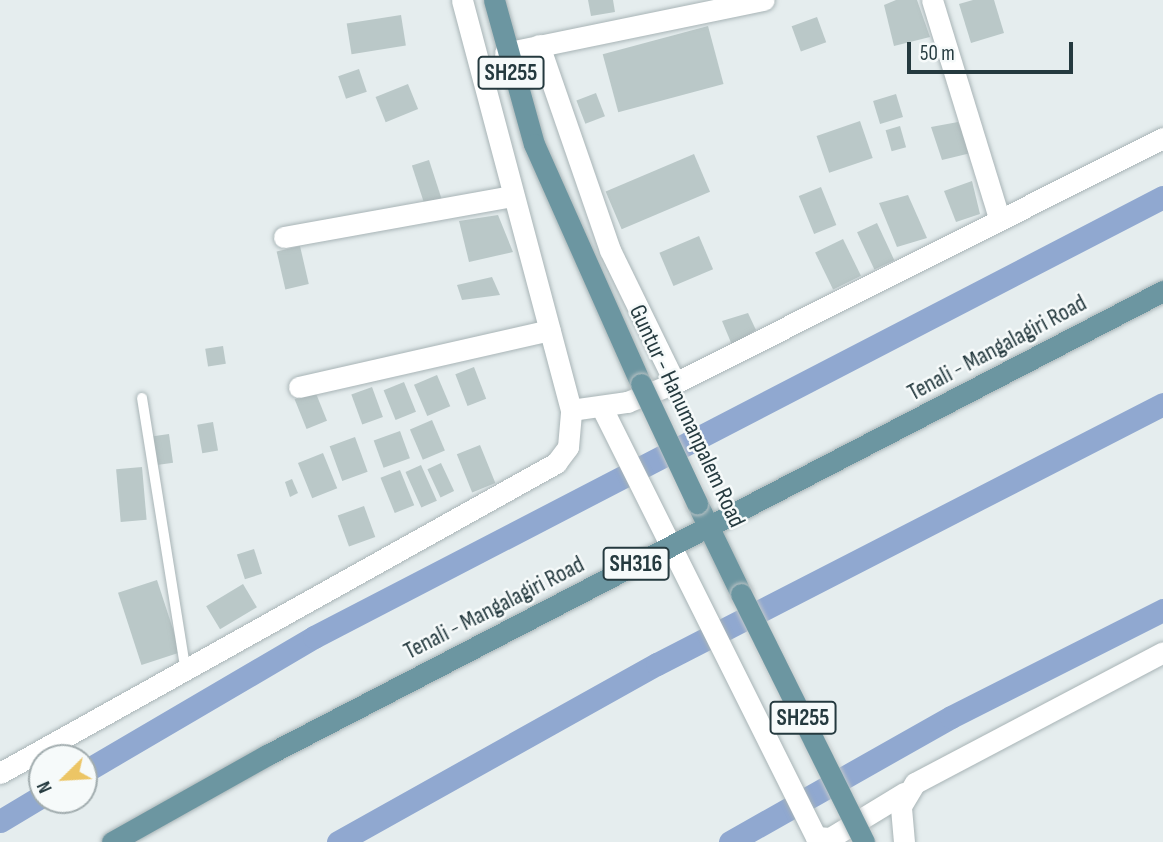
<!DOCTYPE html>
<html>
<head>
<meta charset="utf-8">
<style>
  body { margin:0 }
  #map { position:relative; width:1163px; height:842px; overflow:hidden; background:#e5edee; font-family:"Sofia Sans Condensed",sans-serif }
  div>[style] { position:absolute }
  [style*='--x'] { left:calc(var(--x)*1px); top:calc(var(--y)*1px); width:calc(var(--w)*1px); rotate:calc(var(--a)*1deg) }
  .canal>* { height:23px; margin:-11.5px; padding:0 11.5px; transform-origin:11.5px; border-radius:11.5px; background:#90a8d0 }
  .building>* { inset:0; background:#bac8c8; transform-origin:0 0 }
  .roads { filter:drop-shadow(0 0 2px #a8b4b6) drop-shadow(0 0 2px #a8b4b6) }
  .lane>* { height:10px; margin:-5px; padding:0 5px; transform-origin:5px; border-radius:5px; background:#fff }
  .street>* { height:21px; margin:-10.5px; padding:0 10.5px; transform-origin:10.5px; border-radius:10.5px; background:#fff }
  .primary>* { height:21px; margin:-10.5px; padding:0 10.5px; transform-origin:10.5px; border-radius:10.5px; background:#6c96a1 }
  .bridges { filter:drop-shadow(0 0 2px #c2c8c9) drop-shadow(0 0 2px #c2c8c9) }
  .primary-bridge>* { height:21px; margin:-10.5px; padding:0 10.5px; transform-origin:10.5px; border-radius:10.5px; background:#6c96a1 }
  span { translate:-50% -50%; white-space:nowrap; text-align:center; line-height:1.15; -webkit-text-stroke:5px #f6fafa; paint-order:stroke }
  .shield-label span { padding:2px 5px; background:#f6fafa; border:2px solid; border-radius:5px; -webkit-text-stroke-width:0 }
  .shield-label { font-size:23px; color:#253a3f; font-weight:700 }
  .street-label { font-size:24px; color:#253a3f }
  .north { position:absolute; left:28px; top:744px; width:70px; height:70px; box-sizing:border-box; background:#f6fafa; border:2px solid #a2adaf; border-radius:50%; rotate:246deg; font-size:19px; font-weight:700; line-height:28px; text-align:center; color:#253a3f }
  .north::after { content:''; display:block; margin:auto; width:24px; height:32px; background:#ecc565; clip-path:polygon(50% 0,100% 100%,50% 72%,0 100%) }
  .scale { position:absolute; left:907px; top:42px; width:166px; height:32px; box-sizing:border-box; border:4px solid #253a3f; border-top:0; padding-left:9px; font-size:21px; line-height:24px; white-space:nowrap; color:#253a3f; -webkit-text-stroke:5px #f6fafa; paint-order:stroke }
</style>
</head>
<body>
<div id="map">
  <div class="canal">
    <div style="--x:84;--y:772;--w:267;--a:-30.4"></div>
    <div style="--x:314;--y:637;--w:956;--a:-27.4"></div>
    <div style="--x:0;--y:821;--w:49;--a:-30.8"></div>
    <div style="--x:338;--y:842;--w:365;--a:-29.2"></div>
    <div style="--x:657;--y:664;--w:569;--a:-27.2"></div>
    <div style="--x:730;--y:842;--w:254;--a:-29.5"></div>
    <div style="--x:951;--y:717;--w:237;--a:-26.8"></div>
  </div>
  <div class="building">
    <div style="clip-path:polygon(588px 0,613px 0,615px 12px,591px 16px)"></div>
    <div style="clip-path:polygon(896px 0,917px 0,930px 37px,894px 46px,884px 5px)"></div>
    <div style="clip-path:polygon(973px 0,994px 0,1004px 33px,971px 43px,959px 4px)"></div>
    <div style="left:401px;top:15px;width:31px;height:55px;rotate:81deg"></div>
    <div style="left:817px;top:17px;width:27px;height:27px;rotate:70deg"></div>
    <div style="left:708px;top:26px;width:60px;height:109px;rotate:75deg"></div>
    <div style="left:359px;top:69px;width:24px;height:22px;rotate:71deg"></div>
    <div style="left:408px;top:84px;width:27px;height:35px;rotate:68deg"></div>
    <div style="left:596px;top:93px;width:25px;height:21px;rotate:69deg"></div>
    <div style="left:896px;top:94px;width:24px;height:24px;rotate:73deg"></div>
    <div style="left:860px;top:121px;width:39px;height:46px;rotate:71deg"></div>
    <div style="clip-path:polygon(958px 122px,971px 153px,942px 160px,931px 127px)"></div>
    <div style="left:900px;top:126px;width:22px;height:15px;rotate:74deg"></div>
    <div style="left:694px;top:154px;width:41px;height:96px;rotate:67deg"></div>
    <div style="left:429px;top:160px;width:43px;height:18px;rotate:72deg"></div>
    <div style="clip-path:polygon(972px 181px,980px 214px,956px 222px,944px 191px)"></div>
    <div style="left:821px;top:187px;width:41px;height:24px;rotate:68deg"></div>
    <div style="clip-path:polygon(908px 195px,927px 238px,897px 247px,879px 203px)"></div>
    <div style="clip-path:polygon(498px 215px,513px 252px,469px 262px,459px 221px)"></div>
    <div style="left:877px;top:223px;width:41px;height:22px;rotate:65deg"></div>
    <div style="left:699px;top:236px;width:36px;height:43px;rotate:67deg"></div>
    <div style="left:843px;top:239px;width:41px;height:31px;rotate:64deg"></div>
    <div style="left:300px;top:246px;width:39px;height:24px;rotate:77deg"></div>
    <div style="clip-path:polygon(492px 277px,500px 295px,462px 300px,457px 285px)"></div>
    <div style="clip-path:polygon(748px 313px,756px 330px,732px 345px,722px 321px)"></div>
    <div style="left:223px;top:346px;width:18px;height:18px;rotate:81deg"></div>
    <div style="left:474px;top:367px;width:34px;height:20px;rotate:69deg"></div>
    <div style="left:437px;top:375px;width:34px;height:25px;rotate:67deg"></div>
    <div style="left:404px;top:382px;width:32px;height:22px;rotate:68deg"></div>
    <div style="left:372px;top:387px;width:32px;height:22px;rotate:70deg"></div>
    <div style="left:315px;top:391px;width:32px;height:22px;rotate:68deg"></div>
    <div style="left:432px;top:420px;width:33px;height:24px;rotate:67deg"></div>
    <div style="left:213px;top:422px;width:29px;height:16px;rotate:80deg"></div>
    <div style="left:400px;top:431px;width:29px;height:28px;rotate:70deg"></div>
    <div style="left:169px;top:434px;width:29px;height:16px;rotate:82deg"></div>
    <div style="left:355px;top:437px;width:37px;height:27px;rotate:70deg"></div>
    <div style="left:480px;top:445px;width:41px;height:25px;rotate:68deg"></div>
    <div style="left:323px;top:453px;width:38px;height:27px;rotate:68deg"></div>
    <div style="left:441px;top:463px;width:31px;height:15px;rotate:65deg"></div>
    <div style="left:421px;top:465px;width:39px;height:17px;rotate:66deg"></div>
    <div style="left:142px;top:467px;width:53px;height:26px;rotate:85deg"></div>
    <div style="left:400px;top:470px;width:38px;height:21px;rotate:68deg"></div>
    <div style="clip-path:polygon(292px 479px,298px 493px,290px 497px,285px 482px)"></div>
    <div style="left:364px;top:506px;width:33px;height:28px;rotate:70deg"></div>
    <div style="left:254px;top:549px;width:26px;height:18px;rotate:72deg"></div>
    <div style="left:157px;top:580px;width:76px;height:41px;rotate:72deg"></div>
    <div style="left:243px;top:584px;width:27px;height:43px;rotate:59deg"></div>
  </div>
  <div class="roads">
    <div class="lane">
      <div style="--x:142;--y:398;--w:270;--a:80.9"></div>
    </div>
    <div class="street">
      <div style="--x:932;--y:0;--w:228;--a:72.9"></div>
      <div style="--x:539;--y:45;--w:217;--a:70.9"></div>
      <div style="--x:610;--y:250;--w:148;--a:64"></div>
      <div style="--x:505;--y:53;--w:264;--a:-11.6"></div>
      <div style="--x:284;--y:237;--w:233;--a:-10.2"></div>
      <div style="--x:299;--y:387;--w:257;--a:-12.8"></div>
      <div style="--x:602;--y:408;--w:479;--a:63.5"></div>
      <div style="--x:816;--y:837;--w:14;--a:4"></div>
      <div style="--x:830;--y:838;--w:87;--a:-31.3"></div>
      <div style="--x:571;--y:410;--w:57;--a:-8.1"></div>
      <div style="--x:627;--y:402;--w:52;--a:-21.6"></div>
      <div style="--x:675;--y:383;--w:546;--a:-26.66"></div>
      <div style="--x:0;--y:773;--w:637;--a:-29.14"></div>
      <div style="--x:556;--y:463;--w:20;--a:-53"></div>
      <div style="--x:568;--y:447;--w:37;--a:-85"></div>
      <div style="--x:571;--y:410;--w:424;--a:-104.9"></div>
      <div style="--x:904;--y:842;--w:36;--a:-95"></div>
      <div style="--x:901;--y:806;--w:27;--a:-59"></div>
      <div style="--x:915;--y:783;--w:280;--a:-27.8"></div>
    </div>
    <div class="primary">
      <div style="--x:494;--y:0;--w:149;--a:74.5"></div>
      <div style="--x:534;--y:144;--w:263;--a:66"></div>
      <div style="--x:697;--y:503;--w:101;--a:64.2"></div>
      <div style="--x:112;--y:842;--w:178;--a:-29.3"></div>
      <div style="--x:267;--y:755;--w:1009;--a:-27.38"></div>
    </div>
  </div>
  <div class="bridges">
    <div class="primary-bridge">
      <div style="--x:641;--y:384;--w:132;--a:64.8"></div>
      <div style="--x:741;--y:594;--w:277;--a:63.6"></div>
    </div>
  </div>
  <div class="shield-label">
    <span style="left:511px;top:73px">SH255</span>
    <span style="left:636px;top:564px">SH316</span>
    <span style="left:803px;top:718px">SH255</span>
  </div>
  <div class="street-label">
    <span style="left:997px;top:348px;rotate:-28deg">Tenali - Mangalagiri Road</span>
    <span style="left:687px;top:416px;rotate:65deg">Guntur - Hanumanpalem Road</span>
    <span style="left:494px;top:608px;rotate:-27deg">Tenali - Mangalagiri Road</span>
  </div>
  <div class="north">N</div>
  <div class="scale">50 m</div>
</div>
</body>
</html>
